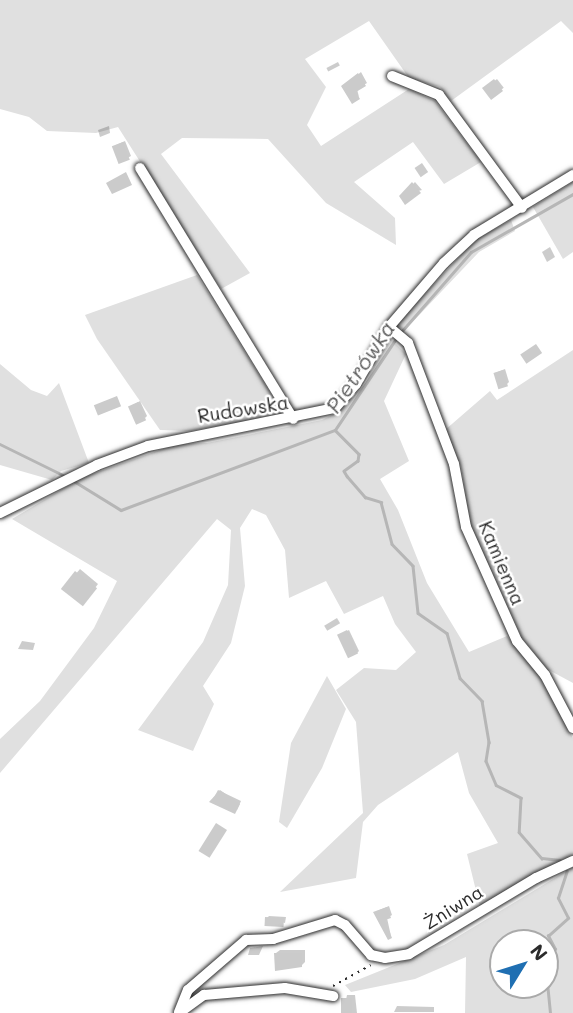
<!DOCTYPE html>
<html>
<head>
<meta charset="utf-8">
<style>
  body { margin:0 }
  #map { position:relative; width:573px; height:1013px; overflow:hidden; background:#fff; font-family:Mali,sans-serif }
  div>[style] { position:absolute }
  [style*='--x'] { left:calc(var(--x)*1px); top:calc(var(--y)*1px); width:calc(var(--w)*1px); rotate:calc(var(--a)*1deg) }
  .green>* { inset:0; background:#e0e0e0 }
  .shadow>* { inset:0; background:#0003; transform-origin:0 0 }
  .stream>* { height:2.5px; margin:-1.25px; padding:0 1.25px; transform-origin:1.25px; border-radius:1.25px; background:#b6b6b6 }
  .building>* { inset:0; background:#cbcbcb; transform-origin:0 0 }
  .path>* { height:2px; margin-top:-1px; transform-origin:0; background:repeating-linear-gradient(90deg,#2b2b2b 0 2px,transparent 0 7px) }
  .roads { filter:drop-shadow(0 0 2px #2b2b2b) drop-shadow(0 0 2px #2b2b2b) }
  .minor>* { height:10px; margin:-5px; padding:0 5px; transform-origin:5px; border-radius:5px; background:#fff }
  span { translate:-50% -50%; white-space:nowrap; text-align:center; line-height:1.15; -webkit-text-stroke:5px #fff; paint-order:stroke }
  .street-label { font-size:19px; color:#2b2b2b }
  .water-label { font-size:21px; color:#5c5c5c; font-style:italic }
  .north { position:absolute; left:489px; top:929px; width:70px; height:70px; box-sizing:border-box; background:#fff; border:2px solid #aaa; border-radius:50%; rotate:52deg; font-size:19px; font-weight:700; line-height:28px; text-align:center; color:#2b2b2b }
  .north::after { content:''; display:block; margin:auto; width:24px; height:32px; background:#1f6fb2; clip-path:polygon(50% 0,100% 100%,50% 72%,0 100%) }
</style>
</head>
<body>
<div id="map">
  <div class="green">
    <div style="clip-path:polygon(0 0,573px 0,573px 33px,561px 21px,451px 101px,440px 87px,409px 78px,369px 21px,305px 59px,326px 87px,307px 125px,321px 146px,409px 89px,435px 101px,481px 162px,444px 184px,413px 142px,354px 182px,395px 218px,396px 245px,326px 203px,268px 139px,182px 138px,161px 154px,250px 273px,221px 289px,118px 127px,96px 133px,47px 131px,29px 117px,0 109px)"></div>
    <div style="clip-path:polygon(573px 182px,573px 252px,563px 259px,533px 207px)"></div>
    <div style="clip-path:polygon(511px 220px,515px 231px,479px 252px,404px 331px,397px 324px,475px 240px)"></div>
    <div style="clip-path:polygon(197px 275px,284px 415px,189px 431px,160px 430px,97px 339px,85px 315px)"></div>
    <div style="clip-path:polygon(390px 338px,406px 354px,384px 401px,409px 461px,380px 479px,398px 510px,427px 583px,469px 652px,507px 636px,540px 677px,573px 738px,573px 856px,480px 907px,467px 854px,498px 843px,469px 793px,458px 752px,378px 805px,363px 822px,356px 878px,280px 892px,363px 813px,356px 722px,336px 690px,364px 668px,396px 670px,416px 652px,395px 624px,383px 596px,344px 614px,326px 581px,289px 598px,285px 550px,266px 515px,252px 509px,240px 528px,245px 586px,231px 643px,203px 686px,214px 704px,193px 751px,138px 730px,203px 642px,228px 585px,231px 530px,217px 519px,0 773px,0 739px,40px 701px,94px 628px,117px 581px,12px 519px,81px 478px,177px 444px,207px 443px,322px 420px,338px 412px,365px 384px)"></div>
    <div style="clip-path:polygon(573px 350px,573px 683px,547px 669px,522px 638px,471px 527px,461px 467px,445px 430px,490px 391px,497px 400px)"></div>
    <div style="clip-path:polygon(0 364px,31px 390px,47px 396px,59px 383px,89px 463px,61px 471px,52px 480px,0 465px)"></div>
    <div style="clip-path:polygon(327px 676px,346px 709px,322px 768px,287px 828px,279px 822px,291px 743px)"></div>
    <div style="clip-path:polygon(evenodd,573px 867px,573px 1013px,465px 1013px,466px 957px,415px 979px,351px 992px,345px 985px,444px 945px,573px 867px,545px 943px,545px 985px,503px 985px,503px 943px,545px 943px)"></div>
  </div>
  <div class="shadow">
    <div style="left:338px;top:62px;width:4px;height:13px;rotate:63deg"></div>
    <div style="clip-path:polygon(361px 72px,367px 83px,357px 89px,359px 97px,344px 86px)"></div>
    <div style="left:497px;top:79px;width:11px;height:16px;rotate:52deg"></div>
    <div style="clip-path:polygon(109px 126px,110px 133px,100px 137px,98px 130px)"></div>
    <div style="clip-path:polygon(125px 141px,131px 156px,120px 162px,116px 145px)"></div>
    <div style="left:422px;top:163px;width:11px;height:9px;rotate:56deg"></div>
    <div style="clip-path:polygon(415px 182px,422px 190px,401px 196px)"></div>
    <div style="clip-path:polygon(550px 247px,555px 257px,547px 262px,542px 252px)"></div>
    <div style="clip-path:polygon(505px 369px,509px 382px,507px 384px,495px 373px)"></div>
    <div style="clip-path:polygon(140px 401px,147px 416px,145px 418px,130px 407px)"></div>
    <div style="clip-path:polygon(80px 569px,98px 584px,85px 601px,63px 589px)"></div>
    <div style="left:337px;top:618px;width:6px;height:15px;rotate:59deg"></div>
    <div style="clip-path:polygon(349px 630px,359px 651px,357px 653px,341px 634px)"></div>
    <div style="clip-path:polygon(22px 641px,35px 643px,33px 650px,18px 649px)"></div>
    <div style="clip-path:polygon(218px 790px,241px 801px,237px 810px,212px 801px)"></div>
    <div style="clip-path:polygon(389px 906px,392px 915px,387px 918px,391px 936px,377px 911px)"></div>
    <div style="clip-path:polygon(269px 916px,286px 917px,285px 923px,267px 918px)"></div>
    <div style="clip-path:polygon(263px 946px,259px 955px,248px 955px,250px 948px)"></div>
    <div style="clip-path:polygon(280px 950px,305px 950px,305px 962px,302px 965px,276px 953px)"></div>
    <div style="clip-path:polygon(347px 995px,355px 995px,357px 1013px,343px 1013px)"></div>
    <div style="clip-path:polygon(397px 1006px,434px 1007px,434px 1012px,394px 1012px)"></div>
  </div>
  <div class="stream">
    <div style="--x:401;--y:332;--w:106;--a:-48.8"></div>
    <div style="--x:471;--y:252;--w:117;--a:-29.6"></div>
    <div style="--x:335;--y:430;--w:34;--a:45"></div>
    <div style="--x:359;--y:454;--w:7;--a:98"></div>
    <div style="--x:358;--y:461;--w:17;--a:144"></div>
    <div style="--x:344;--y:471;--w:6;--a:59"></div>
    <div style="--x:347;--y:476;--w:28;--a:49"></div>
    <div style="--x:365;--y:497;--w:17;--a:17"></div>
    <div style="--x:381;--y:502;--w:43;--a:75.3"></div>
    <div style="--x:392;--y:544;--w:30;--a:46"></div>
    <div style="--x:413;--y:566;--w:47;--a:83.9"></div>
    <div style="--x:418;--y:613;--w:35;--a:35"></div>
    <div style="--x:447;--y:633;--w:47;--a:73.9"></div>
    <div style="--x:460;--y:678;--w:32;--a:46"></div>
    <div style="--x:482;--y:701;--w:42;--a:80.3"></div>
    <div style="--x:489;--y:742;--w:19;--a:99"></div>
    <div style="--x:486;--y:761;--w:26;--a:67"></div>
    <div style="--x:496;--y:785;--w:28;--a:27"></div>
    <div style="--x:521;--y:798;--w:34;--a:93"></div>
    <div style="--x:519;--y:832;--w:35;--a:49"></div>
    <div style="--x:542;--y:858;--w:18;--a:6"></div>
    <div style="--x:335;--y:430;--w:112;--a:-56.3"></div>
    <div style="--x:0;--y:444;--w:72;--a:26.2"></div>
    <div style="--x:74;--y:481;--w:55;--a:31.7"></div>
    <div style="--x:121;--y:510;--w:228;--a:-20.5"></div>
    <div style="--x:550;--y:1013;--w:50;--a:-95.7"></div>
    <div style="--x:545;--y:963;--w:17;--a:-54"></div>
    <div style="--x:555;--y:949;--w:15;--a:-118"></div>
    <div style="--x:548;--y:936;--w:27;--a:-42"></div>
    <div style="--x:568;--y:918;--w:22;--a:-117"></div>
    <div style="--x:558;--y:898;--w:28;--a:-72"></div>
  </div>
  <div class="building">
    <div style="clip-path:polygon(358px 73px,366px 86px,356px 92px,360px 99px,352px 104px,341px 86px)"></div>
    <div style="left:494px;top:79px;width:15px;height:15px;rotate:53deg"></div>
    <div style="left:123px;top:142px;width:19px;height:12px;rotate:69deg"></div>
    <div style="clip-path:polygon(126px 172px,132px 185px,112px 194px,106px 183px)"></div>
    <div style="clip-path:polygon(412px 182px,421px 193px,405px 205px,399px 196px)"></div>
    <div style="left:536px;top:344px;width:11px;height:19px;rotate:56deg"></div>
    <div style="left:503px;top:370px;width:17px;height:10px;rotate:73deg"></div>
    <div style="left:117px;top:396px;width:11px;height:25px;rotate:68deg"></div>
    <div style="left:138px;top:402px;width:20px;height:11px;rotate:66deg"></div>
    <div style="left:75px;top:571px;width:28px;height:23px;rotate:38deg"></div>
    <div style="left:347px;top:630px;width:26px;height:11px;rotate:65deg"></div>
    <div style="clip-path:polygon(220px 790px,240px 804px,235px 814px,209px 802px)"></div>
    <div style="left:216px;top:823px;width:13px;height:33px;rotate:32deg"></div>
    <div style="clip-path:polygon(387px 907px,391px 918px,385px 920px,392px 938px,388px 940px,373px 912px)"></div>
    <div style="left:265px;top:917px;width:19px;height:9px;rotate:3deg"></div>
    <div style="clip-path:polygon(274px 953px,302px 953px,302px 967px,275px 971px)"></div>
    <div style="left:341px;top:998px;width:11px;height:15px"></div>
  </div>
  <div class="path">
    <div style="--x:333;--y:986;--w:43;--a:-28.9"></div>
  </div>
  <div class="roads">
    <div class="minor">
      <div style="--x:392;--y:76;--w:51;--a:22"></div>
      <div style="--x:439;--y:95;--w:140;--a:53.7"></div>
      <div style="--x:140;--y:168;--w:294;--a:58.6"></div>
      <div style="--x:389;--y:327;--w:25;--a:40"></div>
      <div style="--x:408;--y:343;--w:129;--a:69.2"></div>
      <div style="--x:454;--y:464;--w:64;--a:79.2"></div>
      <div style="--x:466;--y:527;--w:125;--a:65.9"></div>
      <div style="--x:517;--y:641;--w:44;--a:50.5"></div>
      <div style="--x:545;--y:675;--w:60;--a:62.2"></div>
      <div style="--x:0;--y:513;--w:108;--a:-26.3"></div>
      <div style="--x:97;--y:465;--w:54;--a:-20.4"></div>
      <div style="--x:148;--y:446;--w:191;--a:-11.5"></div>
      <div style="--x:335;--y:408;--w:32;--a:-49"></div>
      <div style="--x:356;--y:384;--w:66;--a:-59.9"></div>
      <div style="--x:389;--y:327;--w:84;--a:-49.3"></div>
      <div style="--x:444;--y:263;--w:41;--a:-43"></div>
      <div style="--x:474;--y:235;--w:116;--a:-31.2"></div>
      <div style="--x:179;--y:1012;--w:24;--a:-68"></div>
      <div style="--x:188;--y:990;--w:77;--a:-40.8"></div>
      <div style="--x:246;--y:940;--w:27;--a:-2"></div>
      <div style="--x:273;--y:939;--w:65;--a:-17"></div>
      <div style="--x:335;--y:920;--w:11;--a:27"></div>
      <div style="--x:345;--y:925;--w:40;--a:49"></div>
      <div style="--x:371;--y:955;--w:14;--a:12"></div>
      <div style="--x:385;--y:958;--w:24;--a:-9"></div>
      <div style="--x:409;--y:954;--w:148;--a:-30.9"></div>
      <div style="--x:536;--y:878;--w:41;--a:-24.7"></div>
      <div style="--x:179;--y:1013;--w:31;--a:-36"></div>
      <div style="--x:204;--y:995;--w:81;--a:-4.9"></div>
      <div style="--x:285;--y:988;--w:49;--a:9.5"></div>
    </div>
  </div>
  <div class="street-label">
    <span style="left:243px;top:409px;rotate:-9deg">Rudowska</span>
    <span style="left:502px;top:563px;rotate:67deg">Kamienna</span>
    <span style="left:453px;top:907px;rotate:-32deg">Żniwna</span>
  </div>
  <div class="water-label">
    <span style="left:360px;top:367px;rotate:-56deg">Pietrówka</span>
  </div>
  <div class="north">N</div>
</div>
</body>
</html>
